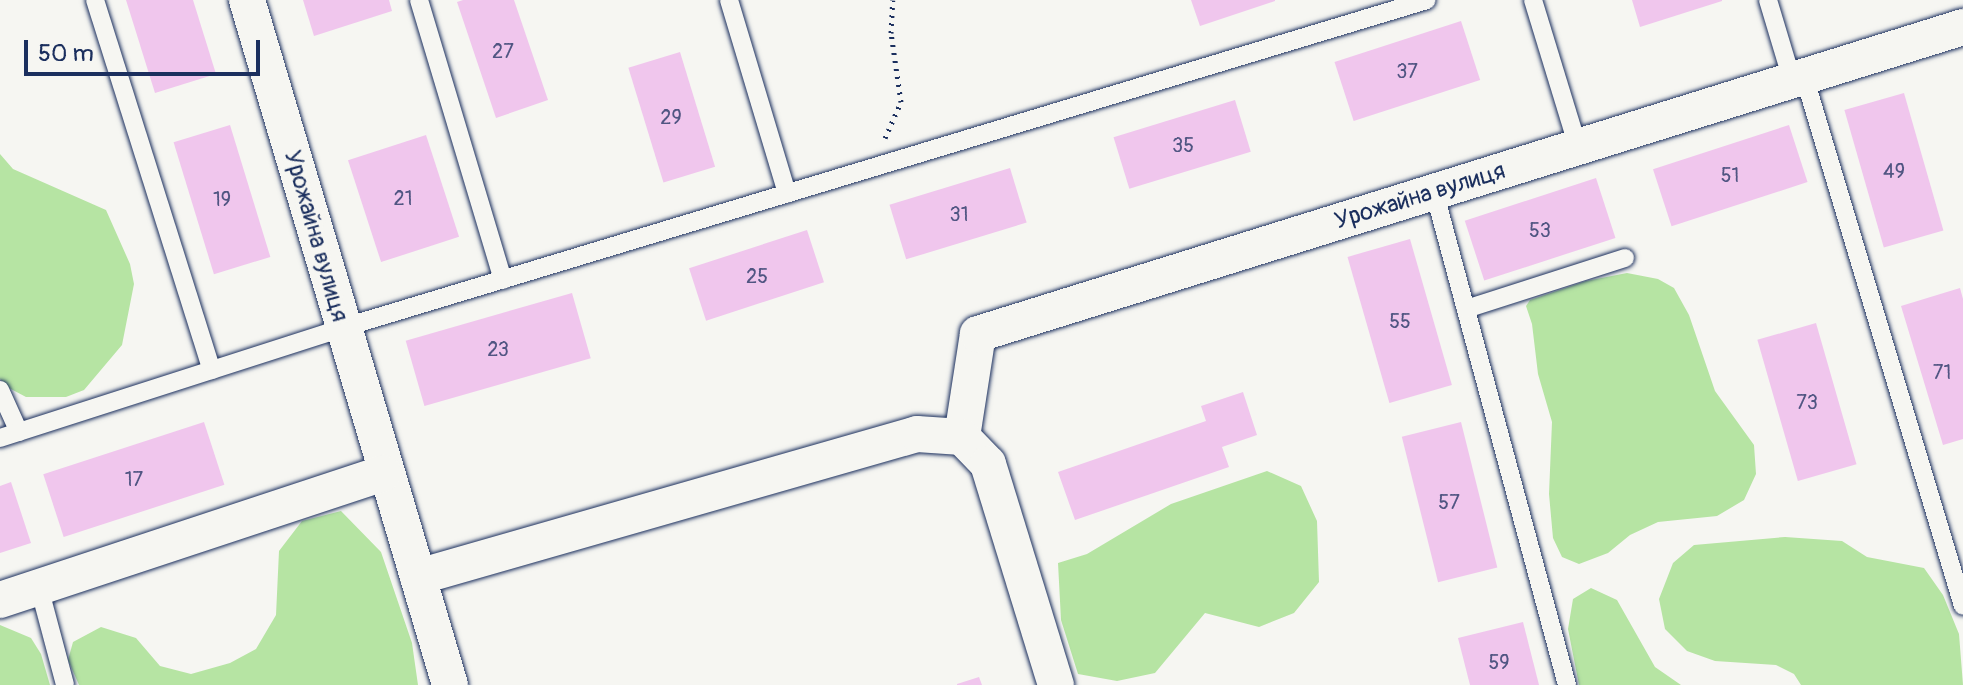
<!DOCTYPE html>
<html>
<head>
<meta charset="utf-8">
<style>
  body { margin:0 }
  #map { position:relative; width:1963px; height:685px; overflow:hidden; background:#f6f6f2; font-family:Pangolin,sans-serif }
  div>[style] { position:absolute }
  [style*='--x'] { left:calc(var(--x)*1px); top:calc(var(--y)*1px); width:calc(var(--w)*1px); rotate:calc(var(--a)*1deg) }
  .green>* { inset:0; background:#b6e4a3 }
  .building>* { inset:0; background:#f0c6ed; transform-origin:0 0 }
  .path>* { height:5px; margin-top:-2.5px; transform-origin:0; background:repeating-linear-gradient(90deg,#1b2f5e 0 2px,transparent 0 8px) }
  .roads { filter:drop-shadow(0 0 2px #1b2f5e) drop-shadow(0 0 2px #1b2f5e) }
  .lane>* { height:18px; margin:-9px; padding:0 9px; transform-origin:9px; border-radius:9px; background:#f6f6f2 }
  .street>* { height:36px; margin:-18px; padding:0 18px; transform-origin:18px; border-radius:18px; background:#f6f6f2 }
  span { translate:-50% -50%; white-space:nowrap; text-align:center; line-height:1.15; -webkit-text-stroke:8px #f6f6f2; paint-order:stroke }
  .number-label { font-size:20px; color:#505582 }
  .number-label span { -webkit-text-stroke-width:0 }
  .street-label { font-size:24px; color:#1b2f5e }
  .scale { position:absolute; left:24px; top:40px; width:236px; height:36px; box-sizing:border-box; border:4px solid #1b2f5e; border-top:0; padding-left:10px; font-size:24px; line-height:28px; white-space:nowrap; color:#1b2f5e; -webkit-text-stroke:6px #f6f6f2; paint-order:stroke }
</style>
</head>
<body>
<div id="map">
  <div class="green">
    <div style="clip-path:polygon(0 154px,13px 169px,106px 210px,130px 264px,134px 284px,122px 345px,84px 390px,66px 397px,26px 397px,9px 388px,0 379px)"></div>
    <div style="clip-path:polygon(1627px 273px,1658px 279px,1674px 288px,1689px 315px,1715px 391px,1754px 445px,1756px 474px,1744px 500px,1717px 516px,1658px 522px,1630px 535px,1608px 553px,1579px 564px,1562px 557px,1553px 538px,1549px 494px,1552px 422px,1538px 374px,1532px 324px,1526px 306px,1530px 300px,1586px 281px)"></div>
    <div style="clip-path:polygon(1267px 471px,1301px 486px,1317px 521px,1319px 582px,1294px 613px,1259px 627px,1205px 613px,1155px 673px,1117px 681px,1078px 674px,1061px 620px,1058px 563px,1087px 554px,1171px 504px)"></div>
    <div style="clip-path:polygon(341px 511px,381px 552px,412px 643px,418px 685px,79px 685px,68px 660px,73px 642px,101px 627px,136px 638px,160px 666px,191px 674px,230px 663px,256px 649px,276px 615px,279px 551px,302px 521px)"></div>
    <div style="clip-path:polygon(1785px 537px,1842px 541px,1867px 557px,1924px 568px,1943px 595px,1959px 634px,1963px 685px,1801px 685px,1794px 674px,1776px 665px,1715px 661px,1687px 651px,1665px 629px,1659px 599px,1673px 563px,1694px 545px)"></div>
    <div style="clip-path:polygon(1591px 588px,1617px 600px,1655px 667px,1681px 685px,1579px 685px,1568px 629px,1573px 599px)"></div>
    <div style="clip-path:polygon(0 625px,31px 638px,41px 654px,50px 685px,0 685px)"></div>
  </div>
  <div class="building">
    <div style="clip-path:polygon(126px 0,193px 0,216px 74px,155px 93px)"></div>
    <div style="clip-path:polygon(303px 0,389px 0,392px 11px,314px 36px)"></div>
    <div style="clip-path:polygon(463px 0,514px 0,548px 100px,496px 118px,457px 2px)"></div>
    <div style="clip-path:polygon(1191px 0,1275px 0,1275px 1px,1200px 26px)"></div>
    <div style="clip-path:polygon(1632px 0,1722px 0,1722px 1px,1640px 27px)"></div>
    <div style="left:1461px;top:21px;width:62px;height:133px;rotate:72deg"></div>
    <div style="left:680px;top:52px;width:120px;height:54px;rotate:73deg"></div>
    <div style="left:1904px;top:93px;width:143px;height:62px;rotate:74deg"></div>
    <div style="left:1235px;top:100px;width:54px;height:127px;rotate:73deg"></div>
    <div style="left:230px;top:125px;width:138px;height:59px;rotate:73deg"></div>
    <div style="left:1789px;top:125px;width:60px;height:143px;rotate:72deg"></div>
    <div style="left:426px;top:135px;width:107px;height:82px;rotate:72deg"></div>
    <div style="left:1010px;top:168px;width:57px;height:126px;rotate:73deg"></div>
    <div style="left:1596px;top:178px;width:63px;height:138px;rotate:72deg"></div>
    <div style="left:807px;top:230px;width:55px;height:124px;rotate:72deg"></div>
    <div style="left:1410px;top:239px;width:152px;height:65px;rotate:74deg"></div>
    <div style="clip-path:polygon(1960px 288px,1963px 299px,1963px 439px,1943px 445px,1901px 306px)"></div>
    <div style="left:572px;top:293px;width:68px;height:173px;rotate:74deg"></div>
    <div style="left:1816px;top:323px;width:147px;height:61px;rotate:74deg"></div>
    <div style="clip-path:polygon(1243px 392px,1257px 435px,1222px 447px,1229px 467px,1075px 520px,1058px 472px,1206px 421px,1201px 406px)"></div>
    <div style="left:204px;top:422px;width:66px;height:169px;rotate:72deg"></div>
    <div style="left:1461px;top:422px;width:150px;height:61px;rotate:76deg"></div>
    <div style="clip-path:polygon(11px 482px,31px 543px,0 553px,0 486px)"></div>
    <div style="clip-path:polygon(1523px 622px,1539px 685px,1470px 685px,1458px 638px)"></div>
    <div style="clip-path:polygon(979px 677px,982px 685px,957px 685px,957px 684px)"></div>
  </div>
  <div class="path">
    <div style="--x:885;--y:138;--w:39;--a:-66"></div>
    <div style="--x:901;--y:102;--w:70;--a:-98.2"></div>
    <div style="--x:891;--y:33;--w:33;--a:-87"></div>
  </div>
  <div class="roads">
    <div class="lane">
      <div style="--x:95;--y:0;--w:388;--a:72.5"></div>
      <div style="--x:419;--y:0;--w:292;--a:73.3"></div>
      <div style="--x:729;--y:0;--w:202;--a:73.3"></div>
      <div style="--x:1533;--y:0;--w:154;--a:73"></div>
      <div style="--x:1768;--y:0;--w:84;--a:73.3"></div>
      <div style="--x:1804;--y:76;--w:553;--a:73.3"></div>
      <div style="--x:1434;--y:191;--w:512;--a:74.93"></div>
      <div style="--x:1466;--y:309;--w:167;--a:-17.8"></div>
      <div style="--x:0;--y:390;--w:46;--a:65.7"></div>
      <div style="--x:0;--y:438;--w:359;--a:-17.8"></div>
      <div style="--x:342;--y:328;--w:1133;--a:-16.82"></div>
      <div style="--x:39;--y:587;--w:101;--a:75.1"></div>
    </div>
    <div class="street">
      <div style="--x:247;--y:0;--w:714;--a:73.49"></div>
      <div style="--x:962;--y:437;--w:104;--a:-81.2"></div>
      <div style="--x:978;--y:334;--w:1032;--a:-17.31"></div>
      <div style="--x:418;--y:577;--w:519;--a:-15.99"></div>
      <div style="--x:917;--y:434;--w:45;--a:3.8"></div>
      <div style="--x:962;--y:437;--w:37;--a:46"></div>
      <div style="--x:988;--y:464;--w:231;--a:72.9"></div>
      <div style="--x:0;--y:600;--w:404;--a:-18.3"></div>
    </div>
  </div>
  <div class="number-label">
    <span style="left:503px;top:51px">27</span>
    <span style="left:1407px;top:71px">37</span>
    <span style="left:671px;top:117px">29</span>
    <span style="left:1183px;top:145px">35</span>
    <span style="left:1894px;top:171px">49</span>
    <span style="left:1730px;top:175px">51</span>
    <span style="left:403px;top:198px">21</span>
    <span style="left:222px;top:199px">19</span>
    <span style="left:959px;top:214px">31</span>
    <span style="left:1540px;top:230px">53</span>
    <span style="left:757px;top:276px">25</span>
    <span style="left:1400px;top:321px">55</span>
    <span style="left:498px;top:349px">23</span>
    <span style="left:1942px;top:372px">71</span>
    <span style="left:1807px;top:402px">73</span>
    <span style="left:134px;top:479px">17</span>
    <span style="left:1449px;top:502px">57</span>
    <span style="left:1499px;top:662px">59</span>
  </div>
  <div class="street-label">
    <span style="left:1420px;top:196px;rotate:-17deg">Урожайна вулиця</span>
    <span style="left:316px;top:236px;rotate:74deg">Урожайна вулиця</span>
  </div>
  <div class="scale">50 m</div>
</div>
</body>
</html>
